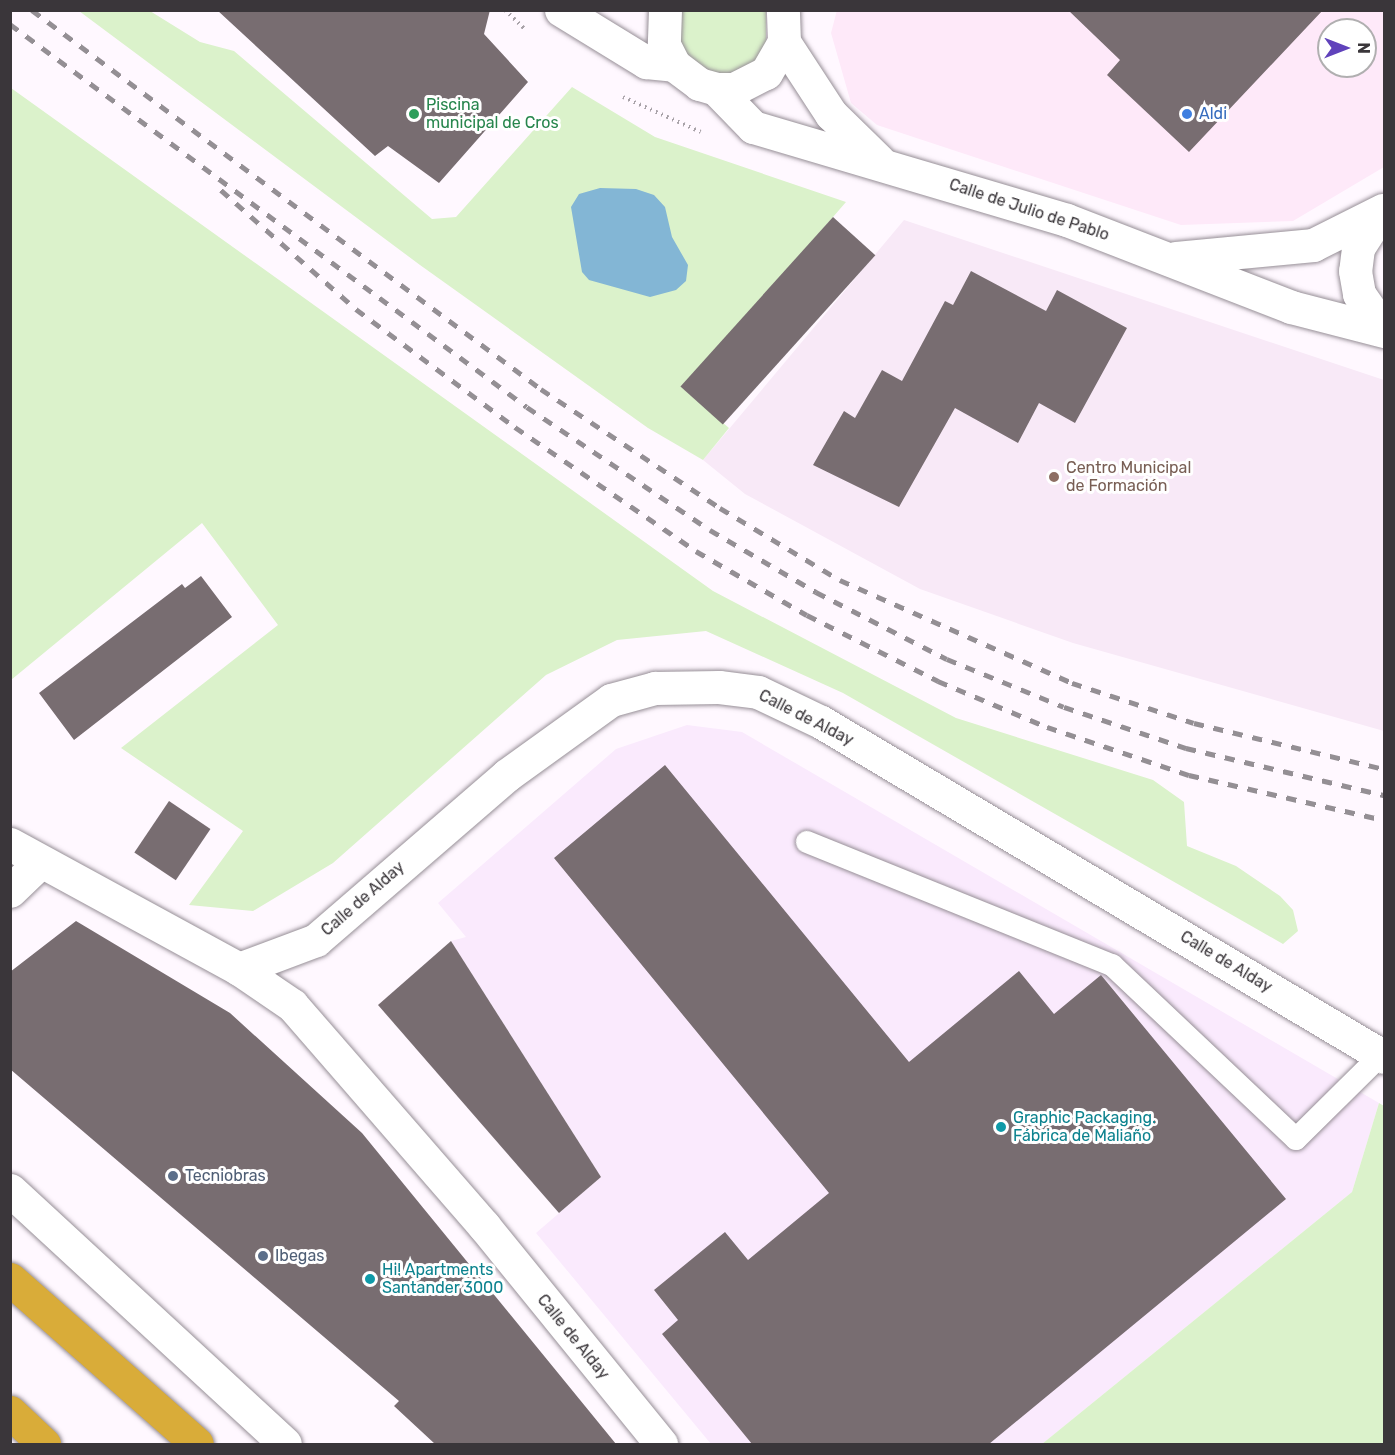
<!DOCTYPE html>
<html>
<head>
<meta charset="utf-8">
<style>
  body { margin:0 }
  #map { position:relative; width:1395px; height:1455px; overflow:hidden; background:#fff8ff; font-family:Rubik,sans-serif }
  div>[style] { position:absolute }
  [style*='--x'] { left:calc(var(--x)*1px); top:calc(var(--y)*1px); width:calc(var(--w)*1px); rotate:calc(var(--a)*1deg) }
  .commercial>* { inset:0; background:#fee9f9 }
  .industrial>* { inset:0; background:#faeafd }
  .built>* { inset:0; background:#f8e9f7 }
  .green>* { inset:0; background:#dbf2cb }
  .water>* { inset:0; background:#83b6d5 }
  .building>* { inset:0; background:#786d71; transform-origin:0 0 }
  .path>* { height:4px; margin-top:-2px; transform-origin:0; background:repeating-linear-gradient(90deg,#a8a2a8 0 1.5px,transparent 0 6px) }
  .roads { filter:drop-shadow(0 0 2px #978f97) drop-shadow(0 0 2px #978f97) }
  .service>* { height:22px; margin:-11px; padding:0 11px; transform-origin:11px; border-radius:11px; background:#fff }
  .minor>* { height:33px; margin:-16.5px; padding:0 16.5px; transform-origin:16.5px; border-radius:16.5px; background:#fff }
  .motorway>* { height:33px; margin:-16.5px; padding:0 16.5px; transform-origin:16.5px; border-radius:16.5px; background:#d9ac39 }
  .rail>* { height:4.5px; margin-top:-2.25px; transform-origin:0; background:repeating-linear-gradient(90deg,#948f94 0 10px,transparent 0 20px) }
  .dots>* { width:16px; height:16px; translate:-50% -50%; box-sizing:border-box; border:3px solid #fff; border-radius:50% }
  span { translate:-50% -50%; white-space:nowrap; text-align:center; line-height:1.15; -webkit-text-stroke:6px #fff; paint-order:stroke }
  .leisure-label { font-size:16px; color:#27864d }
  .left { translate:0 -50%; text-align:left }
  .shop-label { font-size:16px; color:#366cbe }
  .street-label { font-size:16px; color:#3a363a }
  .education-label { font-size:16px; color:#785e54 }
  .culture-label { font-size:16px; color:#0d838f }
  .service-label { font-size:16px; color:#4e5e75 }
  .frame { position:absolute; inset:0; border:12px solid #3a363a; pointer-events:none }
  .north { position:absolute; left:1317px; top:18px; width:60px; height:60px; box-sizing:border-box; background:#fff; border:2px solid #b0afb0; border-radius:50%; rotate:90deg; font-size:16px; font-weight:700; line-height:24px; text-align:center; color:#3a363a }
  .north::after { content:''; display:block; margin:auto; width:21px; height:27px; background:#6042bb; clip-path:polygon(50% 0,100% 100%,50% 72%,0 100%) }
</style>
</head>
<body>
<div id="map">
  <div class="commercial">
    <div style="clip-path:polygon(evenodd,837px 10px,1384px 11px,1384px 167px,1293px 221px,1181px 225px,877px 125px,851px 103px,831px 33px,837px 10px,1329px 30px,1365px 30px,1365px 66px,1329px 66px,1329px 30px)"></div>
  </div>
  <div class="industrial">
    <div style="clip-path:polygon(687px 725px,742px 732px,1379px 1103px,1352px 1192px,1042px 1444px,711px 1444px,536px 1233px,601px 1177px,451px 941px,466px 937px,438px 903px,616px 749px)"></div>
  </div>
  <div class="built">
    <div style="clip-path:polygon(904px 220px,1384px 380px,1384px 731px,1073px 643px,920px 589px,745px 494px,703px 460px)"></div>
  </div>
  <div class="green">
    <div style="clip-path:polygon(79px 11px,150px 11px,200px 42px,234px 51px,432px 219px,456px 217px,572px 87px,655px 137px,846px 202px,684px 389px,729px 428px,703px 460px,648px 428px,420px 265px)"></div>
    <div style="clip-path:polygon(681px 11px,766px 11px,766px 46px,758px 60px,733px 74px,717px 75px,691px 63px,678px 37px)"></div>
    <div style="clip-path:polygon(11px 88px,713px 591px,956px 718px,1153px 780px,1184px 802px,1187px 846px,1236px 866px,1280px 896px,1293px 910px,1298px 931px,1283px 944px,843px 693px,706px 631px,617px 640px,546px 675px,333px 863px,253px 911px,189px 905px,243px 831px,121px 748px,278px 625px,202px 523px,11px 680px)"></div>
    <div style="clip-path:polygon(1379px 1103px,1384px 1106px,1384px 1444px,1042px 1444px,1352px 1192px)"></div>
  </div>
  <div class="water">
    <div style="clip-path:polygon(600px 188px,636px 189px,654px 195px,665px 207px,672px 237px,688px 265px,686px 281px,676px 290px,650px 297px,589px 280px,582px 272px,571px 207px,579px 194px)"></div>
  </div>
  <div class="building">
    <div style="clip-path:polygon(217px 10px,490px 10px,484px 34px,528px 82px,439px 183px,388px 146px,375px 156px)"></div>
    <div style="clip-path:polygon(1068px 10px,1323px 10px,1189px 152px,1107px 75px,1120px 60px)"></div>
    <div style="left:833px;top:217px;width:57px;height:228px;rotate:42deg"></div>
    <div style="clip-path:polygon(971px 271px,1046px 311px,1057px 290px,1127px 328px,1075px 423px,1039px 403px,1018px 443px,955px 408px,899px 507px,813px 465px,844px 411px,855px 418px,882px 370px,902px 381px,945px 301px,953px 305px)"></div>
    <div style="clip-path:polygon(201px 576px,232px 617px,74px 740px,39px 693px,182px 584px,185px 588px)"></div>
    <div style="clip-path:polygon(665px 765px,909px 1062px,1019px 971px,1054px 1014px,1101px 975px,1286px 1199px,989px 1444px,752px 1444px,662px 1334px,678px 1320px,654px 1290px,725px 1232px,748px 1260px,829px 1193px,554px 858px)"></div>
    <div style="left:169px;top:801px;width:50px;height:62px;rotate:34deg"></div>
    <div style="clip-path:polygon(76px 921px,230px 1013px,362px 1133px,616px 1444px,435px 1444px,394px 1406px,399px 1401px,10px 1069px,10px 972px)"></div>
    <div style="clip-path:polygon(451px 941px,601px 1177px,559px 1213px,378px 1005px)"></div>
  </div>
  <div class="path">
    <div style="--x:505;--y:10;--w:29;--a:44"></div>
    <div style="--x:623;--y:97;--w:85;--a:24.2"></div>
  </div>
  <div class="roads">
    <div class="service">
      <div style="--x:807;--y:842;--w:329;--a:22"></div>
      <div style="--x:1112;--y:965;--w:253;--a:43.4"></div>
      <div style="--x:1296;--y:1139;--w:120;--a:-44.7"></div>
    </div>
    <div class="minor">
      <div style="--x:561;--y:10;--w:100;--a:31.5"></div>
      <div style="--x:646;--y:62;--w:28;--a:6"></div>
      <div style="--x:665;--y:10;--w:35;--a:92"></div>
      <div style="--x:664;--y:45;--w:22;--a:63"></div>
      <div style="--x:674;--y:65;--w:31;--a:37"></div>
      <div style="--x:699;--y:84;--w:18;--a:16"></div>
      <div style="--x:716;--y:89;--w:18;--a:0"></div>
      <div style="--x:734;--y:89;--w:36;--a:-27"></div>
      <div style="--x:766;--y:73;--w:36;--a:-60"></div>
      <div style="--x:784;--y:42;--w:32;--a:-92"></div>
      <div style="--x:784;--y:42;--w:86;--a:56.9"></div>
      <div style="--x:831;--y:114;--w:67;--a:44.4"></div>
      <div style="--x:716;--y:89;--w:53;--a:45.8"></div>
      <div style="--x:753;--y:127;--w:327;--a:16.5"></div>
      <div style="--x:1067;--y:220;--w:240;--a:21.2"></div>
      <div style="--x:1291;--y:307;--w:96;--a:14.5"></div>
      <div style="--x:1381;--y:212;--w:43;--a:122.6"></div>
      <div style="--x:1358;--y:248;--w:23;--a:97"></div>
      <div style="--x:1355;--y:271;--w:23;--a:80"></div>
      <div style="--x:1359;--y:294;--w:44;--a:55.2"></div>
      <div style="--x:1176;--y:258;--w:138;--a:-5.4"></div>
      <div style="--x:1313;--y:245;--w:78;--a:-26.6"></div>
      <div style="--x:10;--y:844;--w:261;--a:28.6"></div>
      <div style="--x:239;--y:969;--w:64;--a:34.2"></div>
      <div style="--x:292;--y:1005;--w:293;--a:49"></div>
      <div style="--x:484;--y:1226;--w:281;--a:50.9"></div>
      <div style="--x:10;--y:891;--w:42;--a:-44"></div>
      <div style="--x:239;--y:969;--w:82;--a:-20.6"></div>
      <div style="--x:316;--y:940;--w:252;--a:-40.8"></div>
      <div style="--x:507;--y:775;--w:128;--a:-35.8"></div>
      <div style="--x:611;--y:700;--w:46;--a:-15.3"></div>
      <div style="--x:655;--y:688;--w:64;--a:-0.9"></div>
      <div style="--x:719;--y:687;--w:39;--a:7"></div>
      <div style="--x:758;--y:692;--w:70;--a:25.5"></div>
      <div style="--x:821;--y:722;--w:655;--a:30.75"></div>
      <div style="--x:10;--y:1190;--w:374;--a:42.7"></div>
    </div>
    <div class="motorway">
      <div style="--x:10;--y:1279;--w:249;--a:41.4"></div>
      <div style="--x:10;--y:1412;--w:47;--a:43.3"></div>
    </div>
  </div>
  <div class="rail">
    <div style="--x:32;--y:10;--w:635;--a:36.67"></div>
    <div style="--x:541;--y:389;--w:215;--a:33.6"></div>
    <div style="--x:720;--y:508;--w:140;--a:31"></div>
    <div style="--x:840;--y:580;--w:254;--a:23.9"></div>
    <div style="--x:1072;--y:683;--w:128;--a:18.2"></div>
    <div style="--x:1194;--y:723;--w:195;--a:13.6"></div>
    <div style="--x:10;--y:24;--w:643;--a:36.53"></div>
    <div style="--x:527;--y:407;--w:220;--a:33.9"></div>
    <div style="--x:710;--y:530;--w:123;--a:30.3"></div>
    <div style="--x:816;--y:592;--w:147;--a:27.1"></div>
    <div style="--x:947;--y:659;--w:126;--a:22.3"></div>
    <div style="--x:1064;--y:707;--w:129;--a:18.6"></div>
    <div style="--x:1186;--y:748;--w:204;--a:13.4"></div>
    <div style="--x:221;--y:190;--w:180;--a:41.4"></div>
    <div style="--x:356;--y:309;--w:198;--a:36.6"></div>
    <div style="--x:515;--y:427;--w:219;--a:34.4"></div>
    <div style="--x:696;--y:551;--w:128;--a:30"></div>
    <div style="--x:807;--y:615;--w:147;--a:26.7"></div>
    <div style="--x:938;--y:681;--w:118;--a:22.9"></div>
    <div style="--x:1047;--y:727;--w:150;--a:18.7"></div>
    <div style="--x:1189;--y:775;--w:200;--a:13"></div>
  </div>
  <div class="dots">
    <div style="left:414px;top:114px;background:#2e9e5b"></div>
    <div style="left:1187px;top:114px;background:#3f7fe0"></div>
    <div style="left:1054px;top:477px;background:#8d6e63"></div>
    <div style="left:1001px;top:1127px;background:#0f9aa8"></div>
    <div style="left:173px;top:1176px;background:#5c6f8a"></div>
    <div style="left:263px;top:1256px;background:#5c6f8a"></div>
    <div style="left:370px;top:1279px;background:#0f9aa8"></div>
  </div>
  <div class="leisure-label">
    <span class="left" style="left:426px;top:114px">Piscina<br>municipal de Cros</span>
  </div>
  <div class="shop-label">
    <span class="left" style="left:1199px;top:114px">Aldi</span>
  </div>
  <div class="street-label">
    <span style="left:1029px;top:210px;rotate:18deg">Calle de Julio de Pablo</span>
    <span style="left:806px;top:718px;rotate:27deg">Calle de Alday</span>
    <span style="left:363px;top:899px;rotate:-41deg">Calle de Alday</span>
    <span style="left:1226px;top:962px;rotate:31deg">Calle de Alday</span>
    <span style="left:573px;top:1337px;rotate:51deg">Calle de Alday</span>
  </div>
  <div class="education-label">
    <span class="left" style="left:1066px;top:477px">Centro Municipal<br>de Formación</span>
  </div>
  <div class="culture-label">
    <span class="left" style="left:1013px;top:1127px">Graphic Packaging.<br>Fábrica de Maliaño</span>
    <span class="left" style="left:382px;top:1279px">Hi! Apartments<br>Santander 3000</span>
  </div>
  <div class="service-label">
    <span class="left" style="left:185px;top:1176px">Tecniobras</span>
    <span class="left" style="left:275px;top:1256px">Ibegas</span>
  </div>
  <div class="frame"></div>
  <div class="north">N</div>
</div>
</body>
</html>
